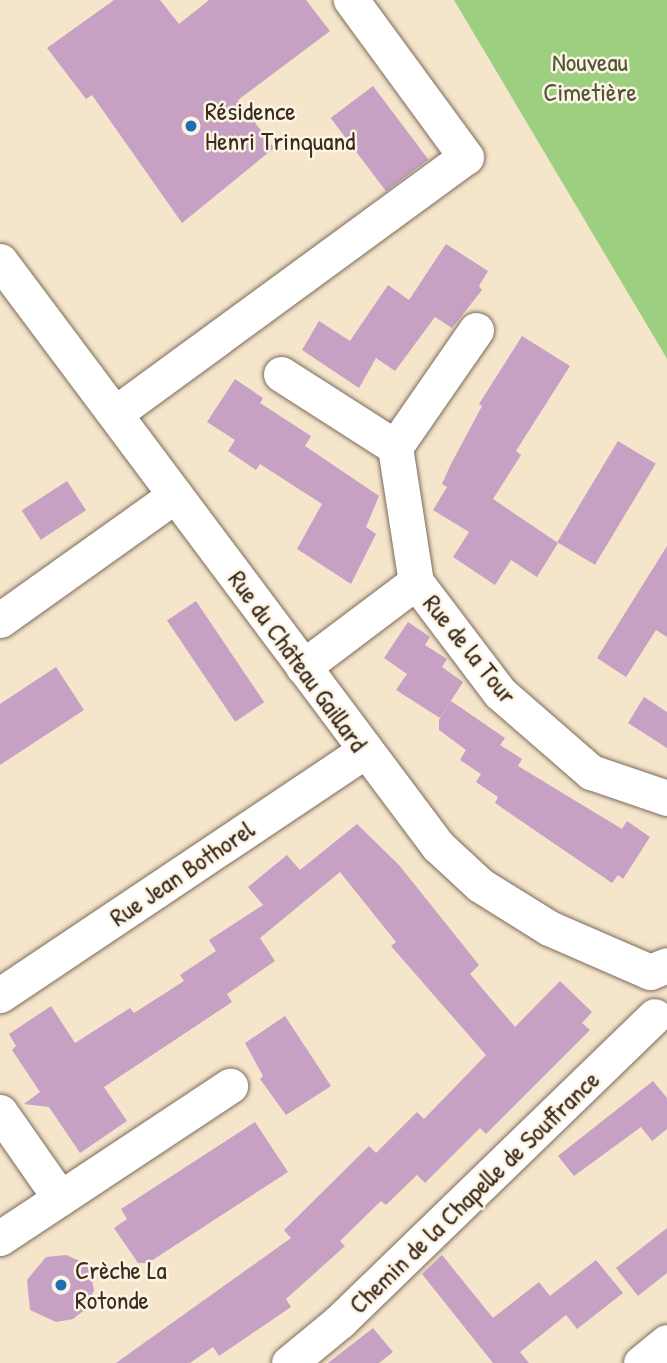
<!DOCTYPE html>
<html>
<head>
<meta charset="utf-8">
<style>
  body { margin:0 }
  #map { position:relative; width:667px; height:1363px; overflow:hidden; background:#f5e5cb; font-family:"Patrick Hand",sans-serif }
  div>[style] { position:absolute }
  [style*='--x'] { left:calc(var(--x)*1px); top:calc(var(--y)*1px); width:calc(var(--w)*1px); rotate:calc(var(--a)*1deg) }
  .green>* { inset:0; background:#9ccf7f }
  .building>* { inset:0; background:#c7a1c4; transform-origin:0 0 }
  .roads { filter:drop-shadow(0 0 2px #7c6b5b) drop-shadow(0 0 2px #7c6b5b) }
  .minor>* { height:35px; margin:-17.5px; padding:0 17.5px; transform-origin:17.5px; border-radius:17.5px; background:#fff }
  .dots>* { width:19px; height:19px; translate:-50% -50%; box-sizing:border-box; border:4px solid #fcf5e5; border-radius:50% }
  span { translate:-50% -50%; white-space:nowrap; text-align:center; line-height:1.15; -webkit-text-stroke:5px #fcf5e5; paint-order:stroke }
  .park-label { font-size:26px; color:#535336 }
  .poi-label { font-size:26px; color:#3b2a1e }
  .left { translate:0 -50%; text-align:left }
  .street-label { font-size:26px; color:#3b2a1e }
</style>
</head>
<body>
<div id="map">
  <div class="green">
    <div style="clip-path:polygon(454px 0,667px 0,667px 360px,666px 357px)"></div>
  </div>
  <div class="building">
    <div style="clip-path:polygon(114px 0,160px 0,179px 24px,209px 0,306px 0,330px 31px,238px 100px,274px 148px,182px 223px,92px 95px,86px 99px,47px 48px)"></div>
    <div style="left:373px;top:86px;width:92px;height:53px;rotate:53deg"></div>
    <div style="clip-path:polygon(446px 244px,488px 271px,479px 286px,482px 290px,452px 328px,435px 317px,395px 371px,376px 358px,359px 388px,302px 350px,319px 321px,350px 341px,388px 285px,409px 300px)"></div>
    <div style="clip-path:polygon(522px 336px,570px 366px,516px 451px,521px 455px,493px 499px,558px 543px,537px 577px,511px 560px,495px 585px,453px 557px,469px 532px,433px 510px,447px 487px,442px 484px,450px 466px,482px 406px,479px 404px)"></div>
    <div style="clip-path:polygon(235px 379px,263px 398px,260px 403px,311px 436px,305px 446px,379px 496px,366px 527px,376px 534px,351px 584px,297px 549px,322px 504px,260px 464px,256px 470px,228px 451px,235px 440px,207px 422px)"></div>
    <div style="left:618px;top:441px;width:44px;height:118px;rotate:31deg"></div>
    <div style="left:67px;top:481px;width:35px;height:54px;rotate:57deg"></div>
    <div style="clip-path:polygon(667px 546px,667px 637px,656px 630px,626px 677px,597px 658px)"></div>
    <div style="left:196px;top:601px;width:122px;height:35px;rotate:56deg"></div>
    <div style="clip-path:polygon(408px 622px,430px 637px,425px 645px,447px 659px,442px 667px,463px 682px,440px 718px,396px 690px,407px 674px,384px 658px)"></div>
    <div style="clip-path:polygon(56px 667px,84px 710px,0 765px,0 704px)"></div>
    <div style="clip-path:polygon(644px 697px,667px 712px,667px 748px,628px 723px)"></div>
    <div style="clip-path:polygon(451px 701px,505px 738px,500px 745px,522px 759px,518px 766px,622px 829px,627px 821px,650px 837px,623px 879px,618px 875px,612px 883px,495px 803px,498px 797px,476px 782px,481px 774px,460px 760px,466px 750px,439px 730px,439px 720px)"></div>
    <div style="clip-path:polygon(357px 824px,399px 865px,479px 965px,470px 974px,515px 1027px,560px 981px,592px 1012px,582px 1023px,590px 1030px,486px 1134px,480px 1128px,425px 1183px,417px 1175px,386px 1205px,381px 1201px,340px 1241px,345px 1246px,286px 1299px,291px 1307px,219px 1356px,213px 1347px,190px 1363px,116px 1363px,291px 1238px,284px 1230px,369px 1146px,376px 1153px,417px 1112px,424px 1119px,486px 1055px,391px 946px,396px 942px,340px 872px,260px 938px,275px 961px,227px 994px,232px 1002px,104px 1087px,127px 1121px,80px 1153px,49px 1107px,24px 1104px,40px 1092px,12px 1050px,16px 1046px,9px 1034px,51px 1006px,75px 1043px,130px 1008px,134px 1013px,184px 981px,180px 975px,216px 951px,209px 940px,263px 905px,248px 887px,287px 855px,300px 870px)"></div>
    <div style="clip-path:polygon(285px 1016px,331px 1086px,286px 1115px,260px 1079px,263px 1076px,245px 1043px)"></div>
    <div style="clip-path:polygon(653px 1081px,667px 1098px,667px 1129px,652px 1141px,641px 1127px,574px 1176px,558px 1156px)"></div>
    <div style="clip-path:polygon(255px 1122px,288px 1172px,148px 1263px,138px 1263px,114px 1228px,127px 1219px,121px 1209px)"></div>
    <div style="clip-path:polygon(667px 1228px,667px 1273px,638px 1296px,616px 1268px)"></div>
    <div style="clip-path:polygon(66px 1255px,89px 1265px,94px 1290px,87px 1308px,73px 1319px,56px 1322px,30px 1310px,27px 1280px,46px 1257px)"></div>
    <div style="clip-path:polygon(442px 1255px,493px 1318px,539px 1282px,550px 1296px,596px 1260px,623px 1293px,577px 1329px,566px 1315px,520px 1352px,529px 1363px,493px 1363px,422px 1274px)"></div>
    <div style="clip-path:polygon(373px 1328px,393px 1352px,379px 1363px,328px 1363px)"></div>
  </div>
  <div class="roads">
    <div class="minor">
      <div style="--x:0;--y:261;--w:731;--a:53.18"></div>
      <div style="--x:438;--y:846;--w:57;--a:42.9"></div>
      <div style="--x:480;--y:885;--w:81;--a:31.9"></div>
      <div style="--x:549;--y:928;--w:110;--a:23.5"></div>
      <div style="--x:650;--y:972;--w:18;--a:-22"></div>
      <div style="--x:476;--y:330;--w:142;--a:124.7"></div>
      <div style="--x:395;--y:447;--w:137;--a:81.2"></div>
      <div style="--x:416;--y:582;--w:139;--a:52.9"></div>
      <div style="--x:500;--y:693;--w:121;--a:41"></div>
      <div style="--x:591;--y:772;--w:80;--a:18.9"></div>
      <div style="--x:281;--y:374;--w:135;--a:32.6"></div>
      <div style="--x:117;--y:412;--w:432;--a:-36.2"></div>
      <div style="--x:466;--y:157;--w:195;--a:-126.2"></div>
      <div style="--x:0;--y:620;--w:215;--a:-35.5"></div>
      <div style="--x:303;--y:667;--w:141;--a:-37"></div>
      <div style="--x:0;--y:995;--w:438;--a:-33.8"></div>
      <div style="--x:0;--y:1112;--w:105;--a:55.1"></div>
      <div style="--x:0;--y:1238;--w:276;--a:-33.5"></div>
      <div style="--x:289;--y:1363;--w:66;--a:-39.5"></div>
      <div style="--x:340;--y:1321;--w:438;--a:-44.1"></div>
      <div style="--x:641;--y:1363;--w:33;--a:-39"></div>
    </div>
  </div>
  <div class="dots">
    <div style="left:191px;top:126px;background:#1f6fb2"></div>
    <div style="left:61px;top:1285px;background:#1f6fb2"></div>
  </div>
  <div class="park-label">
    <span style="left:590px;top:77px">Nouveau<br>Cimetière</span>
  </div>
  <div class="poi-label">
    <span class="left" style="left:205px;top:126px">Résidence<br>Henri Trinquand</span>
    <span class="left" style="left:75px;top:1285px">Crèche La<br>Rotonde</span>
  </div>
  <div class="street-label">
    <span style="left:470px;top:649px;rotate:51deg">Rue de la Tour</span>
    <span style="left:298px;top:661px;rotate:54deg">Rue du Château Gaillard</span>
    <span style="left:182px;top:873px;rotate:-34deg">Rue Jean Bothorel</span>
    <span style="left:474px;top:1192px;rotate:-44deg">Chemin de la Chapelle de Souffrance</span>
  </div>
</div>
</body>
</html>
